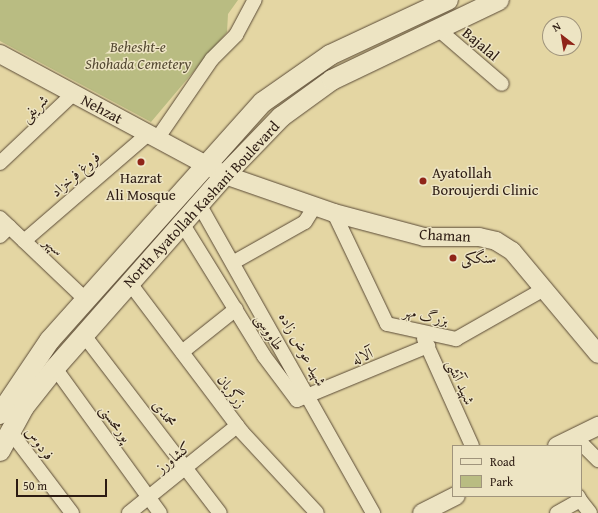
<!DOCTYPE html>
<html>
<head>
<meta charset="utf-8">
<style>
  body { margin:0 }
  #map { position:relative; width:598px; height:513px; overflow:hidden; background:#e4d6a3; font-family:"Gentium Book Plus",Amiri,serif }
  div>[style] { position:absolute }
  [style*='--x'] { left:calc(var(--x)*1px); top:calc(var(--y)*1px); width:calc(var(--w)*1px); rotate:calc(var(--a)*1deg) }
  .green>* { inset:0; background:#b9bc82 }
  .roads { filter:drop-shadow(0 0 1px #5a4a36) drop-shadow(0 0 1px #5a4a36) }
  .minor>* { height:14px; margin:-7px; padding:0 7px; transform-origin:7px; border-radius:7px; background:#ede4c3 }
  .tertiary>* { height:18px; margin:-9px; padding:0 9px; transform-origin:9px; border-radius:9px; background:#ede4c3 }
  .secondary>* { height:20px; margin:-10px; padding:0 10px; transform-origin:10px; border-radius:10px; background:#ede4c3 }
  .dots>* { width:11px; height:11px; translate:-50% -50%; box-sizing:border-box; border:2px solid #ede4c3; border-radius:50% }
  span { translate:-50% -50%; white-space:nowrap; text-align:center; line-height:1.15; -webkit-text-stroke:3px #ede4c3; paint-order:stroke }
  .street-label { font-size:15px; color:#2c1b12 }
  .park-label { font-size:15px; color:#564b34; font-style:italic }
  .poi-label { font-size:15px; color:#2c1b12 }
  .left { translate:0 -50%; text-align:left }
  .legend { position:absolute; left:452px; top:445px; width:130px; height:52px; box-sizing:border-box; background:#ede4c3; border:1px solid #a0947c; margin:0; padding:5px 7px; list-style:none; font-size:12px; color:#2c1b12 }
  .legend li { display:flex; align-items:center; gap:8px; height:20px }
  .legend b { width:20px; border:1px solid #a0947c }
  .north { position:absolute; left:542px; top:16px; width:40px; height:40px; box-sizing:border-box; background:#ede4c3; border:1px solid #a0947c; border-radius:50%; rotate:329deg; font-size:11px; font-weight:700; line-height:16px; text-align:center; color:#2c1b12 }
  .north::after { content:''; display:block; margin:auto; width:14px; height:18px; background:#8f2418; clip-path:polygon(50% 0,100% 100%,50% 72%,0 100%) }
  .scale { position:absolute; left:16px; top:479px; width:91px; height:18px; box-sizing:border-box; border:2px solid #2c1b12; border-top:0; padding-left:5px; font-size:12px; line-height:14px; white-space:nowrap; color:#2c1b12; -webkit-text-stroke:3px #ede4c3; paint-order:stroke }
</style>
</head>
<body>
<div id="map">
  <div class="green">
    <div style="clip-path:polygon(0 0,238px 0,228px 14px,227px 32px,151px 122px,0 41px)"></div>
  </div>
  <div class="roads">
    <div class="minor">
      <div style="--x:438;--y:29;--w:84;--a:40.7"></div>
      <div style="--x:157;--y:139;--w:97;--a:-55.5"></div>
      <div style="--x:212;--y:59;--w:34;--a:-45"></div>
      <div style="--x:236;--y:35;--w:40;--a:-62"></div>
      <div style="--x:0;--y:163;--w:100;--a:-43.4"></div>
      <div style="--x:199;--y:204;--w:355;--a:60.6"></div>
      <div style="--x:334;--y:213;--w:123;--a:64.5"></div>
      <div style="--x:387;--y:324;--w:71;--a:12.3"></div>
      <div style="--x:456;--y:339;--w:101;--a:-29.6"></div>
      <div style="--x:0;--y:218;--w:117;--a:43.6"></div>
      <div style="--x:182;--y:223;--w:156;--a:58.3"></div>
      <div style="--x:264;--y:356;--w:55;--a:53.1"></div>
      <div style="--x:297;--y:400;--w:142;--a:-22.4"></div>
      <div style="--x:0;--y:236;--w:13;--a:-45"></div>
      <div style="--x:24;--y:241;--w:164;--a:-40.8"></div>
      <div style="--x:234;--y:262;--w:81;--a:-29.4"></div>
      <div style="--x:305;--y:222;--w:19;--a:-58"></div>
      <div style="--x:129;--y:282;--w:188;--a:53"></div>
      <div style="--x:242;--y:432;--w:110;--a:47.2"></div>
      <div style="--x:83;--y:334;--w:225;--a:52.6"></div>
      <div style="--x:424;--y:339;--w:117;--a:65.8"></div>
      <div style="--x:182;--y:352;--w:69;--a:-38.5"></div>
      <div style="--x:55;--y:368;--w:179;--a:54.1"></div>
      <div style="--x:10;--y:431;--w:103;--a:52.9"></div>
      <div style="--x:575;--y:437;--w:33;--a:45"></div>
      <div style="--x:580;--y:500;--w:16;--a:52"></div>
      <div style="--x:129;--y:513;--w:139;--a:-38.9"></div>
      <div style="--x:557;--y:513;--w:26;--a:-29"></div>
      <div style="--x:580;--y:500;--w:4;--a:-117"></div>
    </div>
    <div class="tertiary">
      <div style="--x:0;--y:54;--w:255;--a:28.3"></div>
      <div style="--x:225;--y:175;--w:115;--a:19.2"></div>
      <div style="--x:334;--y:213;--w:93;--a:14.9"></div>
      <div style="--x:424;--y:237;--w:55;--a:0"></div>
      <div style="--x:479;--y:237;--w:17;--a:13"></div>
      <div style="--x:496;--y:241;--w:19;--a:32"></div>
      <div style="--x:512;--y:251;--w:134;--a:50.1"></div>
      <div style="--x:557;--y:446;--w:46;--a:-26"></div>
      <div style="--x:422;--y:513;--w:38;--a:-27"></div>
    </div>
    <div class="secondary">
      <div style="--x:0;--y:414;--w:89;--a:-56"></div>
      <div style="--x:50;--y:340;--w:319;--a:-48.2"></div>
      <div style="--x:263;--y:102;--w:82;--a:-35"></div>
      <div style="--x:330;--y:55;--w:130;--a:-25"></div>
      <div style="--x:0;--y:451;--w:50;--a:-61.4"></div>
      <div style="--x:24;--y:407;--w:50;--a:-51.5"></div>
      <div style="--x:55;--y:368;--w:257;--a:-48.6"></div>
      <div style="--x:225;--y:175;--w:81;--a:-46"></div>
      <div style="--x:281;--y:117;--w:63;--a:-36"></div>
      <div style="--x:332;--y:80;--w:185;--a:-25.6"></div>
    </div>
  </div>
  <div class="dots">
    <div style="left:141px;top:162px;background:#8f2418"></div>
    <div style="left:423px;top:181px;background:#8f2418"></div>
    <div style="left:453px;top:258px;background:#8f2418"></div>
  </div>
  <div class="street-label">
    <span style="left:481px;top:44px;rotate:40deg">Bajalal</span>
    <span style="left:34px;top:108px;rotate:-44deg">شریفی</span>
    <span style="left:102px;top:109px;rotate:28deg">Nehzat</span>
    <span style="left:75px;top:174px;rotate:-41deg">فروغ فرخزاد</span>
    <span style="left:201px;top:204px;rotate:-47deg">North Ayatollah Kashani Boulevard</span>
    <span style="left:445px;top:235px;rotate:3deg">Chaman</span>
    <span style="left:54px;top:246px;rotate:44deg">سپهر</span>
    <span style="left:426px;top:315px;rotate:12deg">بزرگ مهر</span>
    <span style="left:270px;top:332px;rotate:58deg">طاووسی</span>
    <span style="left:303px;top:349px;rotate:61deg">شهید عوض زاده</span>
    <span style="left:362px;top:356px;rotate:-23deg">آلاله</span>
    <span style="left:461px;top:382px;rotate:66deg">شهید آتشی</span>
    <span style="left:232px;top:391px;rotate:53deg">زرگریان</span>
    <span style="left:165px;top:413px;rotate:52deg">محمدی</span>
    <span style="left:116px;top:423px;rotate:54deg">پورمحسنی</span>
    <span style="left:40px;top:443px;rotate:53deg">فردوس</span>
    <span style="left:173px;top:457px;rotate:-39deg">کشاورز</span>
  </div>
  <div class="park-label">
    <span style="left:138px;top:55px">Behesht-e<br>Shohada Cemetery</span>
  </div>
  <div class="poi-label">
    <span class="left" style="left:432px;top:181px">Ayatollah<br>Boroujerdi Clinic</span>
    <span style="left:141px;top:186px">Hazrat<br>Ali Mosque</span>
    <span class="left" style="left:461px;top:258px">سنگکی</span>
  </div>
  <ul class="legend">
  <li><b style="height:5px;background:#ede4c3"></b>Road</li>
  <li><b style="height:11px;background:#b9bc82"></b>Park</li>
  </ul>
  <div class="north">N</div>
  <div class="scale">50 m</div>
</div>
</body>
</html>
